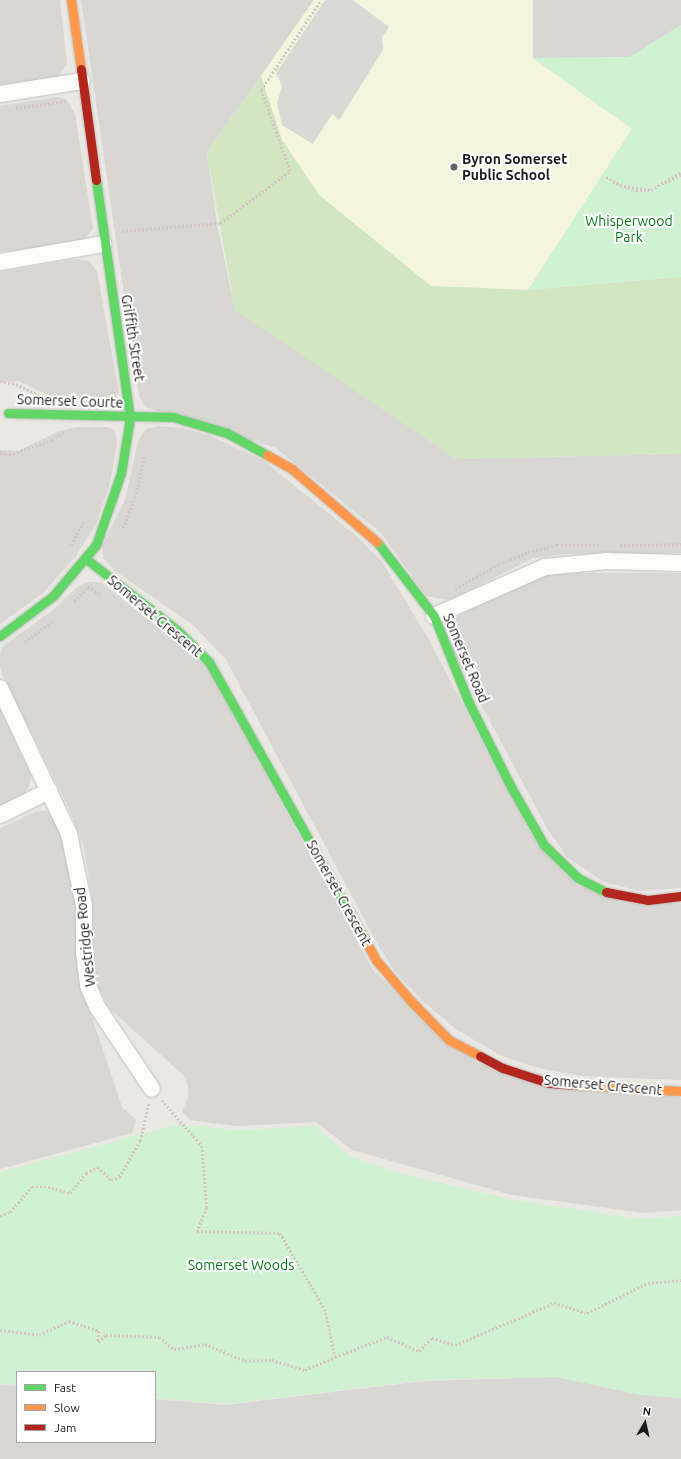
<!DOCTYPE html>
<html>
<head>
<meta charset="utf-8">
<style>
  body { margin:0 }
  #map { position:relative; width:681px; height:1459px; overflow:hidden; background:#e9e8e3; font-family:Ubuntu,sans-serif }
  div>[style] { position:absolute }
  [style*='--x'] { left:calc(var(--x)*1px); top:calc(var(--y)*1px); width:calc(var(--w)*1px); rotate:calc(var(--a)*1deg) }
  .residential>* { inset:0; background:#d8d7d4 }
  .education>* { inset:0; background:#f3f5dc }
  .grass>* { inset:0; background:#d2e7c1 }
  .park>* { inset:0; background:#d0f1d2 }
  .parking>* { inset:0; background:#d9d9d6 }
  .path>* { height:2.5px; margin-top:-1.25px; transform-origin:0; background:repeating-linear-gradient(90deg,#d5c7c3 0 2px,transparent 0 4px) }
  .roads { filter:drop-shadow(0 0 1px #c1c1bf) drop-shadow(0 0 1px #c1c1bf) }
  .street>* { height:16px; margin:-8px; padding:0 8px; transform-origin:8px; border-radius:8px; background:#fcfcfb }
  .fast>* { height:9px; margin:-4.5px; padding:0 4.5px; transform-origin:4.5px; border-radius:4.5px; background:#63d668 }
  .slow>* { height:9px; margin:-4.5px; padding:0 4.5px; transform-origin:4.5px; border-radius:4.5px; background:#ff974d }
  .jam>* { height:9px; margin:-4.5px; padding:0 4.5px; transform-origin:4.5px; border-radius:4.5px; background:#b3261e }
  .dots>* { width:11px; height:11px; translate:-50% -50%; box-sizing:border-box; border:2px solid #fff; border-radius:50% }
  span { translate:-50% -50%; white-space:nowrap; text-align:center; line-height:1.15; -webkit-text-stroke:4px #fff; paint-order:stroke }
  .poi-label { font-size:14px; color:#1a1a1a; font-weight:700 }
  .left { translate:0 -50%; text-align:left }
  .park-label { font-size:14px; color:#0c751c }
  .street-label { font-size:14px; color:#1a1a1a }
  .legend { position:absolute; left:16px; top:1371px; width:140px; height:72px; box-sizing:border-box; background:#fff; border:1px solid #a3a3a3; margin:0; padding:5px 7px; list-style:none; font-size:12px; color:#1a1a1a }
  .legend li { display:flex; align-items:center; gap:8px; height:20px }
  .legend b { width:20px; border:1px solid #a3a3a3 }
  .north { position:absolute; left:625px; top:1403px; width:40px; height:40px; -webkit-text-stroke:3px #fff; paint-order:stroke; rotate:9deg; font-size:11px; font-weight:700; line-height:16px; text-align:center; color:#1a1a1a }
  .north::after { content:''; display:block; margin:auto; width:14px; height:18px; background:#1a1a1a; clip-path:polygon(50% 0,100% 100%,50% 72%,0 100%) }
</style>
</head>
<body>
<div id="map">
  <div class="residential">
    <div style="clip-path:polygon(0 0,60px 0,67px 64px,58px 77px,0 85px)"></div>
    <div style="clip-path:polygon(81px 0,314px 0,207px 152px,217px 224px,235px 310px,457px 459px,681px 454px,681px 553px,567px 554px,533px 558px,450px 600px,426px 596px,381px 533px,276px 448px,145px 407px,139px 396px)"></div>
    <div style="clip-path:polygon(533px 0,681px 0,681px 25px,630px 57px,533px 58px)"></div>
    <div style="clip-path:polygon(57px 97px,66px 99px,75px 114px,93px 229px,86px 237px,76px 243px,0 252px,0 106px)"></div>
    <div style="clip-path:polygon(75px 259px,89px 261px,97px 271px,119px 393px,110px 403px,97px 408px,75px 407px,18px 381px,0 383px,0 272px)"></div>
    <div style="clip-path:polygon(158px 426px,182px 428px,208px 435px,263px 460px,354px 534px,382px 562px,428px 638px,533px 838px,578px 886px,681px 904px,681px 1080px,581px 1076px,539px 1068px,500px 1055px,457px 1030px,426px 1004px,395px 972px,377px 943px,225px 658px,192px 624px,115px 571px,103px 558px,102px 546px,125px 500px,138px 441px,146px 429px)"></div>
    <div style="clip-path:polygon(78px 427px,107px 427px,115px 430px,117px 444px,110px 483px,96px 524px,76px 556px,43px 593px,0 624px,0 450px,18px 451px,59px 431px)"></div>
    <div style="clip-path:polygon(574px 573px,681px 573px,681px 888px,640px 891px,604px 882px,567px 857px,548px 830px,451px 648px,448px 630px,454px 618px,527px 581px,546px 575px)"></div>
    <div style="clip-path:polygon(89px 582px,101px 582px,207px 667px,373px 970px,478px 1063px,681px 1098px,681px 1210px,644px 1213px,512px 1195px,352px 1150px,316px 1122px,237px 1126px,190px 1120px,182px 1112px,188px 1097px,188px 1085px,183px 1075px,109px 1008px,97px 983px,93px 956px,92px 899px,84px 847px,67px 804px,2px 674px,0 665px,0 653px,4px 645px,52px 611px,77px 587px)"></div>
    <div style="clip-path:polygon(0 709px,31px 775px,29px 787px,22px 796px,0 806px)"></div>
    <div style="clip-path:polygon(46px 810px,55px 818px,67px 846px,75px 881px,82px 982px,92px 1017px,122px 1107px,136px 1120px,132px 1133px,0 1169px,0 828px,35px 812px)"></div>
    <div style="clip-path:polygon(556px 1377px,681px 1398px,681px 1459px,0 1459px,0 1385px,17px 1386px,17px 1442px,155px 1442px,155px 1399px,226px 1405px,425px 1381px)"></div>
  </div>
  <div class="education">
    <div style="clip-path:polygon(314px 0,533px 0,533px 58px,632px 129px,528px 290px,431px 286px,319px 195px,282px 140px,261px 76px)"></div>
  </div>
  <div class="grass">
    <div style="clip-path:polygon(261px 76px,282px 140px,319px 195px,431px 286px,528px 290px,681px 277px,681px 454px,457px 459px,235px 310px,207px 152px)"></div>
  </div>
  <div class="park">
    <div style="clip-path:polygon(681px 25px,681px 277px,528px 290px,632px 129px,533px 58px,630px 57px)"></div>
    <div style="clip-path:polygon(180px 1124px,237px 1130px,315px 1126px,351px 1157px,403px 1174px,514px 1200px,641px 1219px,681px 1216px,681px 1398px,640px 1395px,556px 1377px,425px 1380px,226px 1404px,155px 1398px,155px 1372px,17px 1372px,17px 1385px,0 1384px,0 1172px)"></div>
  </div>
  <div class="parking">
    <div style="clip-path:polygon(325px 0,353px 0,389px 27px,382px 37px,383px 50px,339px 120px,332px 114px,313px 144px,282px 125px,277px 103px,282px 86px,276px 73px)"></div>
  </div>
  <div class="path">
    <div style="--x:16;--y:108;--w:50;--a:-8"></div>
    <div style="--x:606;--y:177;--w:20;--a:27"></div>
    <div style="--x:624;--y:186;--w:27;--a:8"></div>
    <div style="--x:651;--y:190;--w:35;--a:-31"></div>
    <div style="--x:613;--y:182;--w:25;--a:21"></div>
    <div style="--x:636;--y:191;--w:10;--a:0"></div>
    <div style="--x:665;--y:183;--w:18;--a:-27"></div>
    <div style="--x:122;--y:231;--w:98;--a:-4.7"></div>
    <div style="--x:220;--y:223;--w:87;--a:-36.6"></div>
    <div style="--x:290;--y:171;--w:86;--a:-109.7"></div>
    <div style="--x:261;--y:90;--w:108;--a:-56.3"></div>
    <div style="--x:0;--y:381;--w:16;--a:11"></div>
    <div style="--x:16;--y:384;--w:25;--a:26"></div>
    <div style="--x:0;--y:452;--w:9;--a:18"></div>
    <div style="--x:9;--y:455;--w:46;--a:-19.2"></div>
    <div style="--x:52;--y:440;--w:14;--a:-34"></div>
    <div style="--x:123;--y:528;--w:36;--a:-69"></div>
    <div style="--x:136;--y:494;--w:40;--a:-78"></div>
    <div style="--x:71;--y:545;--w:27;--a:-62"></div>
    <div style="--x:620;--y:545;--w:61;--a:-0.9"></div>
    <div style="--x:455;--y:589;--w:51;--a:-29.6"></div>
    <div style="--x:499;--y:564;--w:31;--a:-22"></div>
    <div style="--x:528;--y:552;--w:30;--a:-14"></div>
    <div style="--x:557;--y:545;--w:44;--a:0"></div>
    <div style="--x:74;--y:601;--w:20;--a:-45"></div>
    <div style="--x:88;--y:587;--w:14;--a:30"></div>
    <div style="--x:25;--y:642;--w:35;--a:-37"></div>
    <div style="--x:162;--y:1100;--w:61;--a:49"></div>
    <div style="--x:202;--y:1146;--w:62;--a:85.4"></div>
    <div style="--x:207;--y:1208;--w:25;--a:113"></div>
    <div style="--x:197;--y:1231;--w:83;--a:1.4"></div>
    <div style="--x:280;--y:1233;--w:88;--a:59.4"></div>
    <div style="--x:325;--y:1309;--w:49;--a:78.2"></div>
    <div style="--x:335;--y:1357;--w:56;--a:-21"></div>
    <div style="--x:387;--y:1337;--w:35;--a:24"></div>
    <div style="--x:419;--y:1351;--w:18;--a:-45"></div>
    <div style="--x:432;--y:1338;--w:24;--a:17"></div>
    <div style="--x:455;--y:1345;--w:108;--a:-23"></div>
    <div style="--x:554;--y:1303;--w:34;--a:17"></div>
    <div style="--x:587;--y:1313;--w:68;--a:-26.2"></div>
    <div style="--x:648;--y:1283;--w:33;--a:-5"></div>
    <div style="--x:0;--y:1216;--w:11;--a:-22"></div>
    <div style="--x:10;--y:1212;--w:33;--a:-49"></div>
    <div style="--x:32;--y:1187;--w:16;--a:0"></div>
    <div style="--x:48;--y:1187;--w:23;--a:15"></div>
    <div style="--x:70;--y:1193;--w:26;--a:-51"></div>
    <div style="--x:86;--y:1173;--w:13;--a:-27"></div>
    <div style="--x:98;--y:1167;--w:18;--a:45"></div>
    <div style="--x:111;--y:1180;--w:9;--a:-21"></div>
    <div style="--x:119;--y:1177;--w:42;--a:-59.7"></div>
    <div style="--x:140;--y:1141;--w:39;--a:-77"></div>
    <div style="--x:0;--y:1330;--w:39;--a:7"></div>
    <div style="--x:39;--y:1335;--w:33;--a:-25"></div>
    <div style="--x:69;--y:1321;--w:32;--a:18"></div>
    <div style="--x:99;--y:1331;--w:11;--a:95"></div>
    <div style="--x:98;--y:1342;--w:11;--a:-41"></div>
    <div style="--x:106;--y:1335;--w:53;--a:2.2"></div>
    <div style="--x:159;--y:1337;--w:19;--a:39"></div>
    <div style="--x:174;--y:1349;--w:31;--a:-9"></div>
    <div style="--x:205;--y:1344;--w:43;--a:23"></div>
    <div style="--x:245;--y:1361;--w:27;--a:-2"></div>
    <div style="--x:272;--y:1360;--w:34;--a:17"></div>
    <div style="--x:305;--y:1370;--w:33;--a:-23"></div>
  </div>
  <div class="roads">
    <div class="street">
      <div style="--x:0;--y:94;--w:83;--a:-9"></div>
      <div style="--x:0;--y:262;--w:105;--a:-9.9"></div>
      <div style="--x:434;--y:616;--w:121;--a:-23.8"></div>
      <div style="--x:545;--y:567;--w:62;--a:-5.5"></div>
      <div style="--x:607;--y:561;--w:74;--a:1.5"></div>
      <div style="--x:0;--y:688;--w:161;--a:64.7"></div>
      <div style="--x:69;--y:834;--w:74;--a:78.2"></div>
      <div style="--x:84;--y:906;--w:46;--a:90"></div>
      <div style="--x:84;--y:952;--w:34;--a:83"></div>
      <div style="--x:88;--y:986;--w:24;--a:66"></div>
      <div style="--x:98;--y:1008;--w:97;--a:56.3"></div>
      <div style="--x:0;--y:815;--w:55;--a:-26.1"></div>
    </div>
    <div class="fast">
      <div style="--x:8;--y:413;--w:165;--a:1.4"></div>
      <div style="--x:173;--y:417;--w:56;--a:16.5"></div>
      <div style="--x:227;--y:433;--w:46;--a:28.8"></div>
      <div style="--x:377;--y:542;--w:93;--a:52.4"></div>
      <div style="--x:434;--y:616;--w:94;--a:68.1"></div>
      <div style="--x:469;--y:703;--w:94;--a:63.4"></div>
      <div style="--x:511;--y:787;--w:67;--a:60.4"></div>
      <div style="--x:544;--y:845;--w:47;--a:44.1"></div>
      <div style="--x:578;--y:878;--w:31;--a:27"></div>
      <div style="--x:85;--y:558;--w:118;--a:38.1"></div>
      <div style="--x:178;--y:631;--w:44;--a:45"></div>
      <div style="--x:209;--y:662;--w:286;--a:60.7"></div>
      <div style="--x:0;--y:636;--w:66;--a:-37"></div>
      <div style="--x:53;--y:596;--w:67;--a:-49.9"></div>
      <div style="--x:96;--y:545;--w:76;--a:-70.9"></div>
      <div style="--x:121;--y:473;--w:56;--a:-80.7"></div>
      <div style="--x:130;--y:418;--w:240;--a:-98.1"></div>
    </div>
    <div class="slow">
      <div style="--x:71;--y:0;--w:70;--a:81.8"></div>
      <div style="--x:267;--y:455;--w:29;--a:29"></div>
      <div style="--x:292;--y:469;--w:112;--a:40.7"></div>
      <div style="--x:349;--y:911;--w:56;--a:61.1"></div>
      <div style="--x:376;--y:960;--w:52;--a:49.6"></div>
      <div style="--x:410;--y:1000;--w:56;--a:45.7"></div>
      <div style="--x:449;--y:1040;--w:35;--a:27"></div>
      <div style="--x:577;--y:1085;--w:104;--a:3.3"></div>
    </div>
    <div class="jam">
      <div style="--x:81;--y:69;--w:112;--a:82.3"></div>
      <div style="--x:606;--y:892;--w:43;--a:10.8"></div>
      <div style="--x:648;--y:900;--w:33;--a:-7"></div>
      <div style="--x:480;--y:1056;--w:26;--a:28"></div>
      <div style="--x:503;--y:1068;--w:48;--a:18.1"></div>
      <div style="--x:549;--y:1083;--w:28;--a:4"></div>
    </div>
  </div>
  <div class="dots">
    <div style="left:454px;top:167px;background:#626260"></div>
  </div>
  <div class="poi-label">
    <span class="left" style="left:462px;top:167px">Byron Somerset<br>Public School</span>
  </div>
  <div class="park-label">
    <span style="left:629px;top:229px">Whisperwood<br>Park</span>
    <span style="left:241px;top:1265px">Somerset Woods</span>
  </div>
  <div class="street-label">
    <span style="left:133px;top:338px;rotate:81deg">Griffith Street</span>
    <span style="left:70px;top:401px;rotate:2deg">Somerset Courte</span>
    <span style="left:155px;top:616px;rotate:40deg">Somerset Crescent</span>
    <span style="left:466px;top:658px;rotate:67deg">Somerset Road</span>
    <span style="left:339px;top:893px;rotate:61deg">Somerset Crescent</span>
    <span style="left:85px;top:937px;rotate:-96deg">Westridge Road</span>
    <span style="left:603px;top:1085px;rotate:5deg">Somerset Crescent</span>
  </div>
  <ul class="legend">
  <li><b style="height:5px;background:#63d668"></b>Fast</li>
  <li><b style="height:5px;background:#ff974d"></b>Slow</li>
  <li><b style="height:5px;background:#b3261e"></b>Jam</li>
  </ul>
  <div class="north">N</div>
</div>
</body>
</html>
